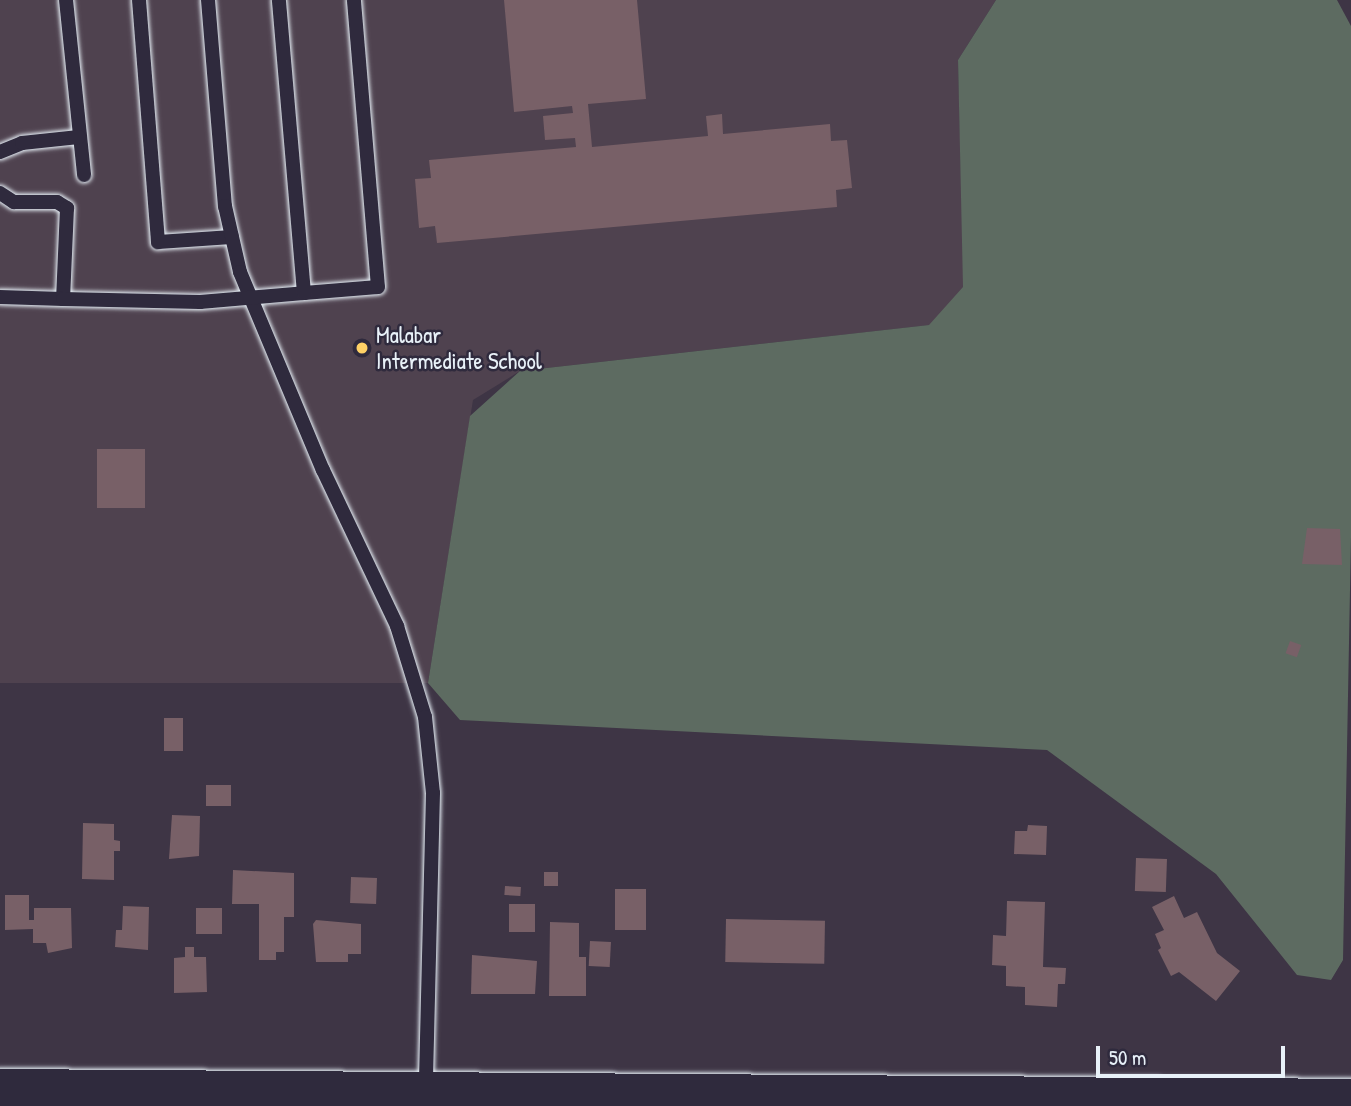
<!DOCTYPE html>
<html>
<head>
<meta charset="utf-8">
<style>
  body { margin:0 }
  #map { position:relative; width:1351px; height:1106px; overflow:hidden; background:#3e3545; font-family:"Patrick Hand",sans-serif }
  div>[style] { position:absolute }
  [style*='--x'] { left:calc(var(--x)*1px); top:calc(var(--y)*1px); width:calc(var(--w)*1px); rotate:calc(var(--a)*1deg) }
  .built>* { inset:0; background:#4f424f }
  .green>* { inset:0; background:#5d6b61 }
  .building>* { inset:0; background:#786067; transform-origin:0 0 }
  .roads { filter:drop-shadow(0 0 2px #e8f1f8) drop-shadow(0 0 2px #e8f1f8) }
  .lane>* { height:14px; margin:-7px; padding:0 7px; transform-origin:7px; border-radius:7px; background:#2f2a3d }
  .secondary>* { height:38px; margin:-19px; padding:0 19px; transform-origin:19px; border-radius:19px; background:#2f2a3d }
  .dots>* { width:19px; height:19px; translate:-50% -50%; box-sizing:border-box; border:4px solid #2f2a3d; border-radius:50% }
  span { translate:-50% -50%; white-space:nowrap; text-align:center; line-height:1.15; -webkit-text-stroke:5px #2f2a3d; paint-order:stroke }
  .poi-label { font-size:23px; color:#e8f1f8 }
  .left { translate:0 -50%; text-align:left }
  .scale { position:absolute; left:1096px; top:1046px; width:189px; height:32px; box-sizing:border-box; border:4px solid #e8f1f8; border-top:0; padding-left:9px; font-size:21px; line-height:24px; white-space:nowrap; color:#e8f1f8; -webkit-text-stroke:5px #2f2a3d; paint-order:stroke }
</style>
</head>
<body>
<div id="map">
  <div class="built">
    <div style="clip-path:polygon(0 0,996px 0,958px 60px,964px 287px,930px 325px,520px 371px,473px 400px,428px 683px,0 683px)"></div>
  </div>
  <div class="green">
    <div style="clip-path:polygon(996px 0,1337px 0,1351px 26px,1351px 537px,1343px 960px,1331px 980px,1297px 975px,1216px 874px,1047px 750px,460px 720px,428px 683px,470px 416px,520px 371px,929px 325px,963px 287px,958px 60px)"></div>
  </div>
  <div class="building">
    <div style="clip-path:polygon(504px 0,637px 0,646px 99px,588px 104px,592px 147px,708px 136px,706px 116px,722px 114px,723px 134px,830px 124px,831px 141px,847px 140px,852px 188px,836px 190px,837px 207px,437px 243px,435px 226px,419px 228px,415px 179px,431px 178px,429px 160px,576px 147px,575px 138px,545px 140px,543px 116px,573px 113px,572px 106px,514px 112px)"></div>
    <div style="left:97px;top:449px;width:48px;height:59px"></div>
    <div style="clip-path:polygon(1307px 528px,1340px 529px,1342px 565px,1302px 564px)"></div>
    <div style="left:1290px;top:641px;width:12px;height:13px;rotate:20deg"></div>
    <div style="left:164px;top:718px;width:19px;height:33px"></div>
    <div style="left:206px;top:785px;width:25px;height:21px"></div>
    <div style="clip-path:polygon(172px 815px,200px 816px,199px 856px,169px 859px)"></div>
    <div style="clip-path:polygon(83px 823px,114px 824px,114px 840px,120px 841px,120px 851px,114px 851px,114px 880px,82px 879px)"></div>
    <div style="clip-path:polygon(1028px 825px,1047px 826px,1046px 855px,1014px 854px,1015px 831px,1027px 831px)"></div>
    <div style="left:1136px;top:858px;width:31px;height:33px;rotate:2deg"></div>
    <div style="clip-path:polygon(233px 870px,294px 873px,294px 917px,284px 917px,284px 952px,276px 952px,276px 960px,259px 960px,259px 904px,232px 904px)"></div>
    <div style="left:544px;top:872px;width:14px;height:14px"></div>
    <div style="left:351px;top:877px;width:26px;height:26px;rotate:2deg"></div>
    <div style="left:505px;top:886px;width:16px;height:9px;rotate:4deg"></div>
    <div style="left:615px;top:889px;width:31px;height:41px"></div>
    <div style="clip-path:polygon(5px 895px,29px 895px,29px 920px,34px 920px,34px 908px,71px 908px,72px 948px,48px 953px,46px 943px,33px 943px,33px 929px,5px 930px)"></div>
    <div style="clip-path:polygon(1174px 896px,1184px 918px,1197px 912px,1217px 953px,1240px 971px,1216px 1001px,1179px 972px,1171px 976px,1158px 950px,1161px 948px,1155px 934px,1164px 930px,1152px 907px)"></div>
    <div style="clip-path:polygon(1007px 901px,1045px 902px,1043px 967px,1066px 968px,1065px 984px,1058px 984px,1057px 1007px,1025px 1005px,1025px 987px,1006px 986px,1006px 966px,992px 965px,993px 935px,1006px 936px)"></div>
    <div style="left:509px;top:904px;width:26px;height:28px"></div>
    <div style="clip-path:polygon(123px 906px,149px 907px,148px 950px,115px 947px,116px 930px,122px 930px)"></div>
    <div style="left:196px;top:908px;width:26px;height:26px"></div>
    <div style="left:726px;top:919px;width:99px;height:43px;rotate:1deg"></div>
    <div style="clip-path:polygon(316px 920px,361px 924px,361px 954px,348px 954px,348px 962px,316px 962px,313px 924px)"></div>
    <div style="clip-path:polygon(550px 922px,579px 923px,579px 957px,586px 957px,586px 996px,549px 996px)"></div>
    <div style="left:590px;top:941px;width:21px;height:25px;rotate:3deg"></div>
    <div style="clip-path:polygon(185px 947px,194px 947px,194px 957px,206px 957px,207px 992px,174px 993px,174px 958px,185px 957px)"></div>
    <div style="clip-path:polygon(472px 955px,537px 961px,535px 994px,471px 994px)"></div>
  </div>
  <div class="roads">
    <div class="lane">
      <div style="--x:66;--y:0;--w:176;--a:84.1"></div>
      <div style="--x:139;--y:0;--w:243;--a:85.5"></div>
      <div style="--x:158;--y:242;--w:74;--a:-3.9"></div>
      <div style="--x:208;--y:0;--w:207;--a:85.3"></div>
      <div style="--x:225;--y:206;--w:68;--a:77.2"></div>
      <div style="--x:240;--y:272;--w:215;--a:67.3"></div>
      <div style="--x:323;--y:470;--w:173;--a:64.6"></div>
      <div style="--x:397;--y:626;--w:95;--a:72.9"></div>
      <div style="--x:425;--y:717;--w:76;--a:84"></div>
      <div style="--x:433;--y:793;--w:295;--a:91.4"></div>
      <div style="--x:0;--y:152;--w:24;--a:-22"></div>
      <div style="--x:22;--y:143;--w:57;--a:-6"></div>
      <div style="--x:0;--y:193;--w:17;--a:33"></div>
      <div style="--x:14;--y:202;--w:43;--a:0"></div>
      <div style="--x:57;--y:202;--w:12;--a:31"></div>
      <div style="--x:67;--y:208;--w:91;--a:92.5"></div>
      <div style="--x:63;--y:299;--w:63;--a:-178.2"></div>
      <div style="--x:304;--y:293;--w:74;--a:-4.6"></div>
      <div style="--x:378;--y:287;--w:288;--a:-94.8"></div>
      <div style="--x:63;--y:299;--w:137;--a:1.3"></div>
      <div style="--x:200;--y:302;--w:104;--a:-4.9"></div>
      <div style="--x:304;--y:293;--w:294;--a:-94.9"></div>
    </div>
    <div class="secondary">
      <div style="--x:0;--y:1088;--w:1351;--a:0.42"></div>
    </div>
  </div>
  <div class="dots">
    <div style="left:362px;top:348px;background:#ffd166"></div>
  </div>
  <div class="poi-label">
    <span class="left" style="left:376px;top:348px">Malabar<br>Intermediate School</span>
  </div>
  <div class="scale">50 m</div>
</div>
</body>
</html>
